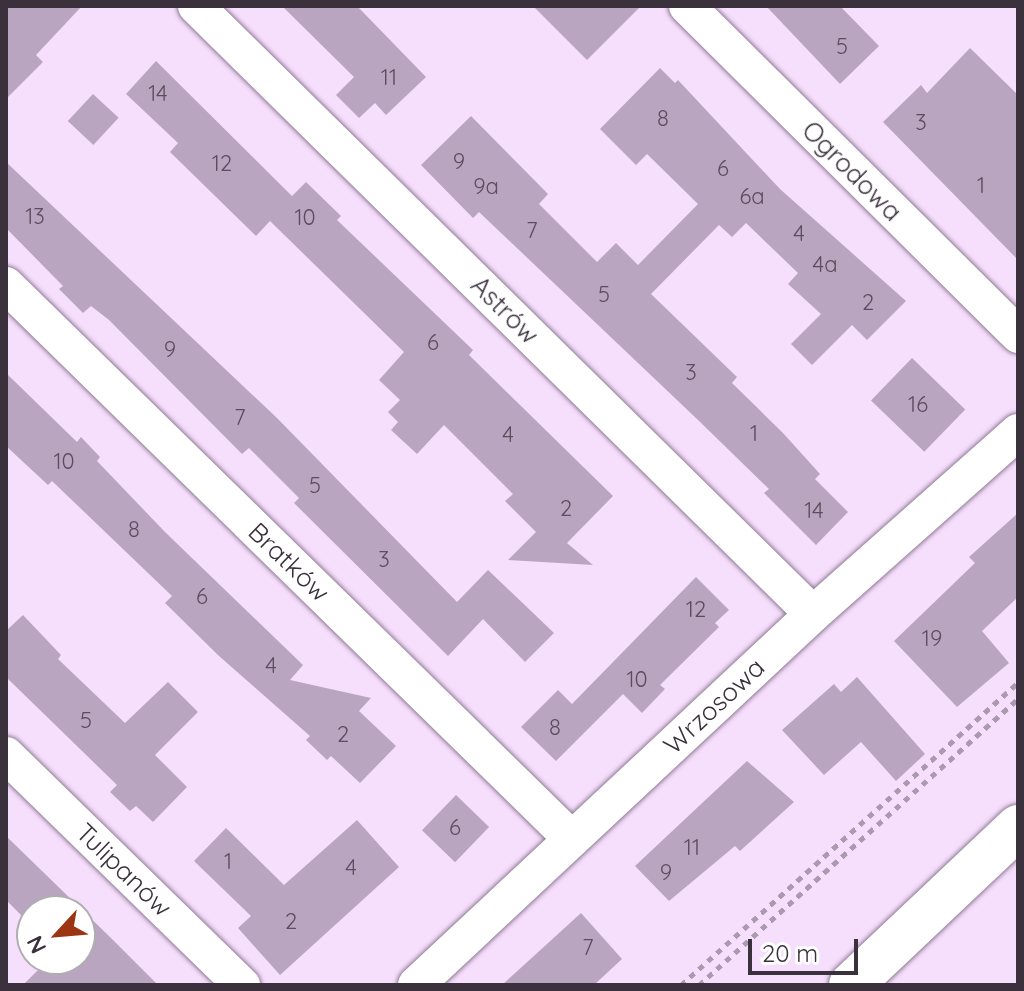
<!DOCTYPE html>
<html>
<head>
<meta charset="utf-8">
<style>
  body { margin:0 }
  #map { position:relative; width:1024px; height:991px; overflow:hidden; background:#f6dffc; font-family:Quicksand,sans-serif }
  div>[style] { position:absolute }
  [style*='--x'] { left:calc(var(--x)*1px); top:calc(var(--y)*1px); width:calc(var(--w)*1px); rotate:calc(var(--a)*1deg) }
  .building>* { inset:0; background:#baa5c1; transform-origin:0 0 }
  .path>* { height:5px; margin-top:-2.5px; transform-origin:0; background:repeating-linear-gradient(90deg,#aa99af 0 6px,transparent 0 12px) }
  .roads { filter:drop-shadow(0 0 2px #8f7b95) drop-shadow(0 0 2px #8f7b95) }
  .minor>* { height:36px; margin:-18px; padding:0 18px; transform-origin:18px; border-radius:18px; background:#fff }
  .primary>* { height:44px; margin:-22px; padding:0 22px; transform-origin:22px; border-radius:22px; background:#fff }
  span { translate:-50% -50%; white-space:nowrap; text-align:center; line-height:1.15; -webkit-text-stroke:6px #fff; paint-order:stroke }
  .number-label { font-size:22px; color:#5a4e5e }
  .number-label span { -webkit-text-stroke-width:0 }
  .street-label { font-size:26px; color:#3a313d }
  .frame { position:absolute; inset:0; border:8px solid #3a313d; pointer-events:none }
  .north { position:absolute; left:16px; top:895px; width:80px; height:80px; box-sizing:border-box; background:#fff; border:2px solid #b0adb1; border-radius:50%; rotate:244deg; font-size:22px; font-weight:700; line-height:32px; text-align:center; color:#3a313d }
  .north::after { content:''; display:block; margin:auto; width:28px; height:36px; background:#9c3513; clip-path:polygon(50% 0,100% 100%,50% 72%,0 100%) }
  .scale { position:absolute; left:748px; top:939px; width:110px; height:36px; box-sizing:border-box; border:4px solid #3a313d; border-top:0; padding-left:10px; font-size:24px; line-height:28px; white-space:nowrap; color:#3a313d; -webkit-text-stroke:6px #fff; paint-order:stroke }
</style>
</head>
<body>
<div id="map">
  <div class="building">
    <div style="clip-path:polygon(6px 6px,82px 6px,36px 55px,43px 62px,6px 99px)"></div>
    <div style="clip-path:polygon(282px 6px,357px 6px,426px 77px,386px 115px,375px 103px,359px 118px,336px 95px,354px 77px)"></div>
    <div style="clip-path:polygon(533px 6px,641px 6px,587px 60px)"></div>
    <div style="clip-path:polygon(766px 6px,840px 6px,879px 46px,840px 84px)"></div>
    <div style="clip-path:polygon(970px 48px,1018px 95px,1018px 260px,883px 122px,921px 85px,927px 93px)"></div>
    <div style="clip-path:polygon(156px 61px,292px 196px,306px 182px,341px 216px,337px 220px,473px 350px,469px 355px,613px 496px,567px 543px,593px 565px,508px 560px,536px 532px,505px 501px,513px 494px,444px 425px,417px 454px,391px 430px,398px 422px,388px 412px,400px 400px,379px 380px,404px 352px,270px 221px,256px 236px,170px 152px,178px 143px,126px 94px)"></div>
    <div style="clip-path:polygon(660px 68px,675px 83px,678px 80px,780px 189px,906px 301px,867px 340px,852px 325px,812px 365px,791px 344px,821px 314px,788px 284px,798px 273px,746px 223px,732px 237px,719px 225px,651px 294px,737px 377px,732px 383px,783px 433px,820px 474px,815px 479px,848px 512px,816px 545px,764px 493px,769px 489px,697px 419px,479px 212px,473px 218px,421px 165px,471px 116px,548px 194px,539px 204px,597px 262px,616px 243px,638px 265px,698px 204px,647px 154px,636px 165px,600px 129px)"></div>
    <div style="left:93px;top:94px;width:35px;height:37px;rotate:43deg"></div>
    <div style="clip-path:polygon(6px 162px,277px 418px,457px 602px,488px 570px,554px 633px,525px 662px,483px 619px,448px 656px,294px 503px,299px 498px,249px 448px,242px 454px,109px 320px,91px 306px,83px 313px,59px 289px,63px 286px,6px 228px)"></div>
    <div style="left:912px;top:358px;width:74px;height:59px;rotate:44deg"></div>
    <div style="clip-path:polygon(6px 373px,77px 442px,81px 437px,100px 457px,97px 461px,165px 532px,303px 665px,290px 680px,371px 698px,359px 711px,396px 746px,360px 783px,331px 756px,327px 760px,306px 740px,310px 736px,219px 656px,165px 603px,172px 596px,52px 481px,48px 485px,6px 446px)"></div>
    <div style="clip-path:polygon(1018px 513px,1018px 597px,982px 631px,1009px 663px,957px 707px,894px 641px,975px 563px,969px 557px)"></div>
    <div style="clip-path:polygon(696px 577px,729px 610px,715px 623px,719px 627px,660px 685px,665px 689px,642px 713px,623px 694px,556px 761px,521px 727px,558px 690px,572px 704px)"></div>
    <div style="clip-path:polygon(23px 615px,61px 655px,58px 659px,125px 723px,168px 682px,198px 712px,155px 755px,187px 787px,153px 822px,136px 806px,130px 811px,110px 792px,117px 785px,6px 677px,6px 631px)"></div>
    <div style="clip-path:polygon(857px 677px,925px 754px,896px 781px,861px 742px,824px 775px,782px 730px,834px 684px,841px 692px)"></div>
    <div style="clip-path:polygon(747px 761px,794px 802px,740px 851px,735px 846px,669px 901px,635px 866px)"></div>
    <div style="left:456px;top:795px;width:46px;height:49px;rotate:44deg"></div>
    <div style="clip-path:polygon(357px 820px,399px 867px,280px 975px,238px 928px,251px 916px,194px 861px,226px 828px,284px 885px)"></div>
    <div style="clip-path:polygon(6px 836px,111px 938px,158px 985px,23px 985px,49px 959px,80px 959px,80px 911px,32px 911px,32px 926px,6px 900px)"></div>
    <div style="clip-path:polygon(581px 913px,622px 959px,594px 985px,502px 985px)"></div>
  </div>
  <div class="path">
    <div style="--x:681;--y:985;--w:453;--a:-41.9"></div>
    <div style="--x:699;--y:985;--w:428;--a:-41.9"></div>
  </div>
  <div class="roads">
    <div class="minor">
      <div style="--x:196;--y:6;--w:866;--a:44.58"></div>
      <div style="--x:687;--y:6;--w:467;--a:44.8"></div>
      <div style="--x:6;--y:285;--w:792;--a:44.39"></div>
      <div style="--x:6;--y:755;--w:330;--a:44.3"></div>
      <div style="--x:416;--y:985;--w:543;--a:-43.06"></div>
      <div style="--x:813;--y:614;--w:274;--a:-41.6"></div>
    </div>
    <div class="primary">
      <div style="--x:851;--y:985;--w:230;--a:-43.4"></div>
    </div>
  </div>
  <div class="number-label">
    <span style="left:842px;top:47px">5</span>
    <span style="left:389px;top:78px">11</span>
    <span style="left:158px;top:94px">14</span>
    <span style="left:663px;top:119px">8</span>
    <span style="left:921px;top:123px">3</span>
    <span style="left:459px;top:162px">9</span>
    <span style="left:222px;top:164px">12</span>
    <span style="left:723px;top:169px">6</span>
    <span style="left:981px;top:186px">1</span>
    <span style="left:486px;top:187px">9a</span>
    <span style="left:752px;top:197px">6a</span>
    <span style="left:35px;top:217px">13</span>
    <span style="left:305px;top:218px">10</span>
    <span style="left:532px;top:231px">7</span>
    <span style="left:799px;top:234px">4</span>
    <span style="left:825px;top:265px">4a</span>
    <span style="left:604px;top:295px">5</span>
    <span style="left:868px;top:303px">2</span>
    <span style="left:433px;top:343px">6</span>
    <span style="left:170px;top:350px">9</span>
    <span style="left:691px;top:373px">3</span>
    <span style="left:918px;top:405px">16</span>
    <span style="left:240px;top:418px">7</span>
    <span style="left:754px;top:434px">1</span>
    <span style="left:508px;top:435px">4</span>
    <span style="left:64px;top:462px">10</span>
    <span style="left:315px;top:486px">5</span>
    <span style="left:566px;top:509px">2</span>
    <span style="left:814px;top:511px">14</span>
    <span style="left:134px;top:530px">8</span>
    <span style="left:384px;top:560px">3</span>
    <span style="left:202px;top:597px">6</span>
    <span style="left:696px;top:610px">12</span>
    <span style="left:932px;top:639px">19</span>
    <span style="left:271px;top:666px">4</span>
    <span style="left:637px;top:680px">10</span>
    <span style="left:86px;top:721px">5</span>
    <span style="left:555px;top:728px">8</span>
    <span style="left:343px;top:735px">2</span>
    <span style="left:455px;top:828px">6</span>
    <span style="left:692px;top:848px">11</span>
    <span style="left:228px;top:862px">1</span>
    <span style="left:351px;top:868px">4</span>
    <span style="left:666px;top:873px">9</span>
    <span style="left:291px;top:922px">2</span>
    <span style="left:588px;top:948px">7</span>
  </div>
  <div class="street-label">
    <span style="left:852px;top:171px;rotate:45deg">Ogrodowa</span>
    <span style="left:505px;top:310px;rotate:45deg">Astrów</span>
    <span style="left:289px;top:562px;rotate:44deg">Bratków</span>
    <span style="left:714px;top:706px;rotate:-43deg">Wrzosowa</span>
    <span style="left:124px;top:870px;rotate:44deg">Tulipanów</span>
  </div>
  <div class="frame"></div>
  <div class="north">N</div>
  <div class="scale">20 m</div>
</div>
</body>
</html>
